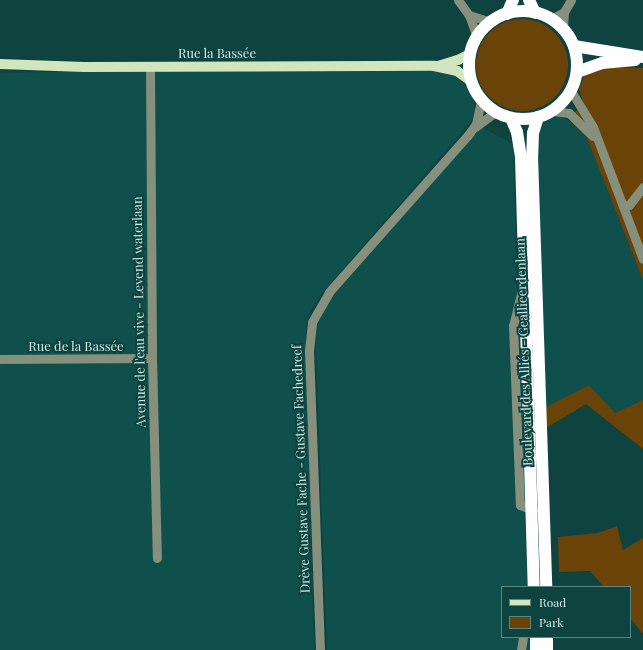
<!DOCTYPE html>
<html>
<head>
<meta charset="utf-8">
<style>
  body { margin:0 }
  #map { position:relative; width:643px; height:650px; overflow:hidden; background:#0e4340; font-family:"Playfair Display",serif }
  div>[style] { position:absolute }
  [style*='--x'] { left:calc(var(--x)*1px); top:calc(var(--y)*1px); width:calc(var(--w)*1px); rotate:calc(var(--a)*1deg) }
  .built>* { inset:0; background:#0f504d }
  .green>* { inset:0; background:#6a4309 }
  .round { border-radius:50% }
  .minor>* { height:9px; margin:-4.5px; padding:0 4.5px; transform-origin:4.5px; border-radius:4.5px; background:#86907d }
  .major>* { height:10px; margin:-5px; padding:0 5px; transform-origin:5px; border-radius:5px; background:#d1e6be }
  .highway>* { height:12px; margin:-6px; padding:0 6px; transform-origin:6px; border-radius:6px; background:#fdfefd }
  .highway>.ring { margin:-6px; padding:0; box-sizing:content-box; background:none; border:12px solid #fdfefd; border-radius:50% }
  span { translate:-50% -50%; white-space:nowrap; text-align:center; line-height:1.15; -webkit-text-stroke:4px #0e4340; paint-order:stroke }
  .street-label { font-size:13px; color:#cbeae8 }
  .legend { position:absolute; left:501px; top:586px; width:130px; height:52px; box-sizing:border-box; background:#0e4340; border:1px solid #5a8683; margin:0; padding:5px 7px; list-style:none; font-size:12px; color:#cbeae8 }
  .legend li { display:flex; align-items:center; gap:8px; height:20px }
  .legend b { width:20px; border:1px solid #5a8683 }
</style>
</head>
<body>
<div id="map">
  <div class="built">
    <div style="clip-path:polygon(135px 70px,446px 70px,463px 79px,474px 101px,475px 113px,469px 124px,322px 293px,310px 312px,306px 324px,314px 650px,0 650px,0 73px)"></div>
    <div style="clip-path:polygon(559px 116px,578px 126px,587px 138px,643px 280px,643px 400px,615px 413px,589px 385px,546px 407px,537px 144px,543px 124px,550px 118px)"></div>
    <div style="clip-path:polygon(476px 124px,513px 144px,528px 587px,502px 587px,502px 637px,529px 637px,530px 650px,327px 650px,315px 326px,328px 302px)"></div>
  </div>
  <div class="green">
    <div class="round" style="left:476px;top:19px;width:92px;height:92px"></div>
    <div style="clip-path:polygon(606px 67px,643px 68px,643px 280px,587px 138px,568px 118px,584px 104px,579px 90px,584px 76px)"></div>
    <div style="clip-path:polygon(589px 385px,615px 413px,643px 400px,643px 449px,586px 404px,546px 428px,546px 407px)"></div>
    <div style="clip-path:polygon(617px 526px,623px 550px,643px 538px,643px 634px,630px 618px,630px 587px,604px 587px,590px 571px,559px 572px,558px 537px,598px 533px)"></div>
  </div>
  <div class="minor">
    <div style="--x:458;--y:0;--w:19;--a:54"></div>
    <div style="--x:469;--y:15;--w:22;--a:18"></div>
    <div style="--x:469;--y:15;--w:23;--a:70"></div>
    <div style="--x:551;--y:19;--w:15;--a:-28"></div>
    <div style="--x:564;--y:12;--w:14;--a:-60"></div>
    <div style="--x:563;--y:29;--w:17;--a:-87"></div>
    <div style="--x:150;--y:66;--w:292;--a:89.6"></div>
    <div style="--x:152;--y:358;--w:200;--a:88.6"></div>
    <div style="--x:571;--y:91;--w:42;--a:58.6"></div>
    <div style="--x:593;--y:127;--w:141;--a:69.3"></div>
    <div style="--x:553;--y:111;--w:16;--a:7"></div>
    <div style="--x:569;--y:113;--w:33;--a:44"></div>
    <div style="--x:475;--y:127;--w:26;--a:-36"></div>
    <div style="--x:623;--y:206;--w:6;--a:-9"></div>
    <div style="--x:629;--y:205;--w:23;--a:-52"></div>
    <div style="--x:522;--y:290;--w:36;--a:104"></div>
    <div style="--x:513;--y:325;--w:180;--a:87.8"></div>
    <div style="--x:520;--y:505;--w:14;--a:21"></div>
    <div style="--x:0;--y:359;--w:152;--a:-0.4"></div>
    <div style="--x:320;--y:650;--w:299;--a:-92.1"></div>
    <div style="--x:309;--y:351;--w:29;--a:-84"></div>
    <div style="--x:312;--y:322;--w:34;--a:-60"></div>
    <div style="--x:329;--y:292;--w:210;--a:-48.5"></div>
    <div style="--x:468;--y:135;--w:14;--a:-54"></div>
    <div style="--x:476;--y:124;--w:24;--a:-78"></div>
    <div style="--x:521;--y:650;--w:13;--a:-81"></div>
  </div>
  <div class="major">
    <div style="--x:0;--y:64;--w:84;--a:2"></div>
    <div style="--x:84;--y:67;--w:350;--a:-0.2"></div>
    <div style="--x:434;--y:66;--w:24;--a:12"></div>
    <div style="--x:457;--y:71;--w:17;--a:36"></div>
    <div style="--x:438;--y:66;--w:21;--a:-17"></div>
    <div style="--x:458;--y:60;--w:13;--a:-27"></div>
  </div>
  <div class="highway">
    <div style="--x:529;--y:0;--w:14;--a:65"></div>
    <div class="ring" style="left:469px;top:11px;width:96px;height:96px"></div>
    <div style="--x:507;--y:14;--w:15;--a:-67"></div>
    <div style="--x:574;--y:46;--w:70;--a:9.1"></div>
    <div style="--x:577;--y:72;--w:27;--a:-20"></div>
    <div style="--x:602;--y:63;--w:33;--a:-5"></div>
    <div style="--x:538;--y:117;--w:17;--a:107"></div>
    <div style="--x:533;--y:133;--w:23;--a:92"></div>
    <div style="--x:532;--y:156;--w:431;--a:88.1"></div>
    <div style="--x:511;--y:118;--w:15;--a:67"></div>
    <div style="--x:517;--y:132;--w:26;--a:81"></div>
    <div style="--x:521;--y:158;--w:429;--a:88.3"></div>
    <div style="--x:536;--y:637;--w:13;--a:90"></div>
    <div style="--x:547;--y:637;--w:13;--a:90"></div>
  </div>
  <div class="street-label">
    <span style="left:217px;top:53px">Rue la Bassée</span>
    <span style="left:139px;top:312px;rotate:-91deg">Avenue de l'eau vive - Levend waterlaan</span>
    <span style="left:76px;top:346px">Rue de la Bassée</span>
    <span style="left:524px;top:352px;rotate:-92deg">Boulevard des Alliés - Geallieerdenlaan</span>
    <span style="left:301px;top:469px;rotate:-92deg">Drève Gustave Fache - Gustave Fachedreef</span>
  </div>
  <ul class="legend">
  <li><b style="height:5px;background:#d1e6be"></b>Road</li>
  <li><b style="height:11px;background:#6a4309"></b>Park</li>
  </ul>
</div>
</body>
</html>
